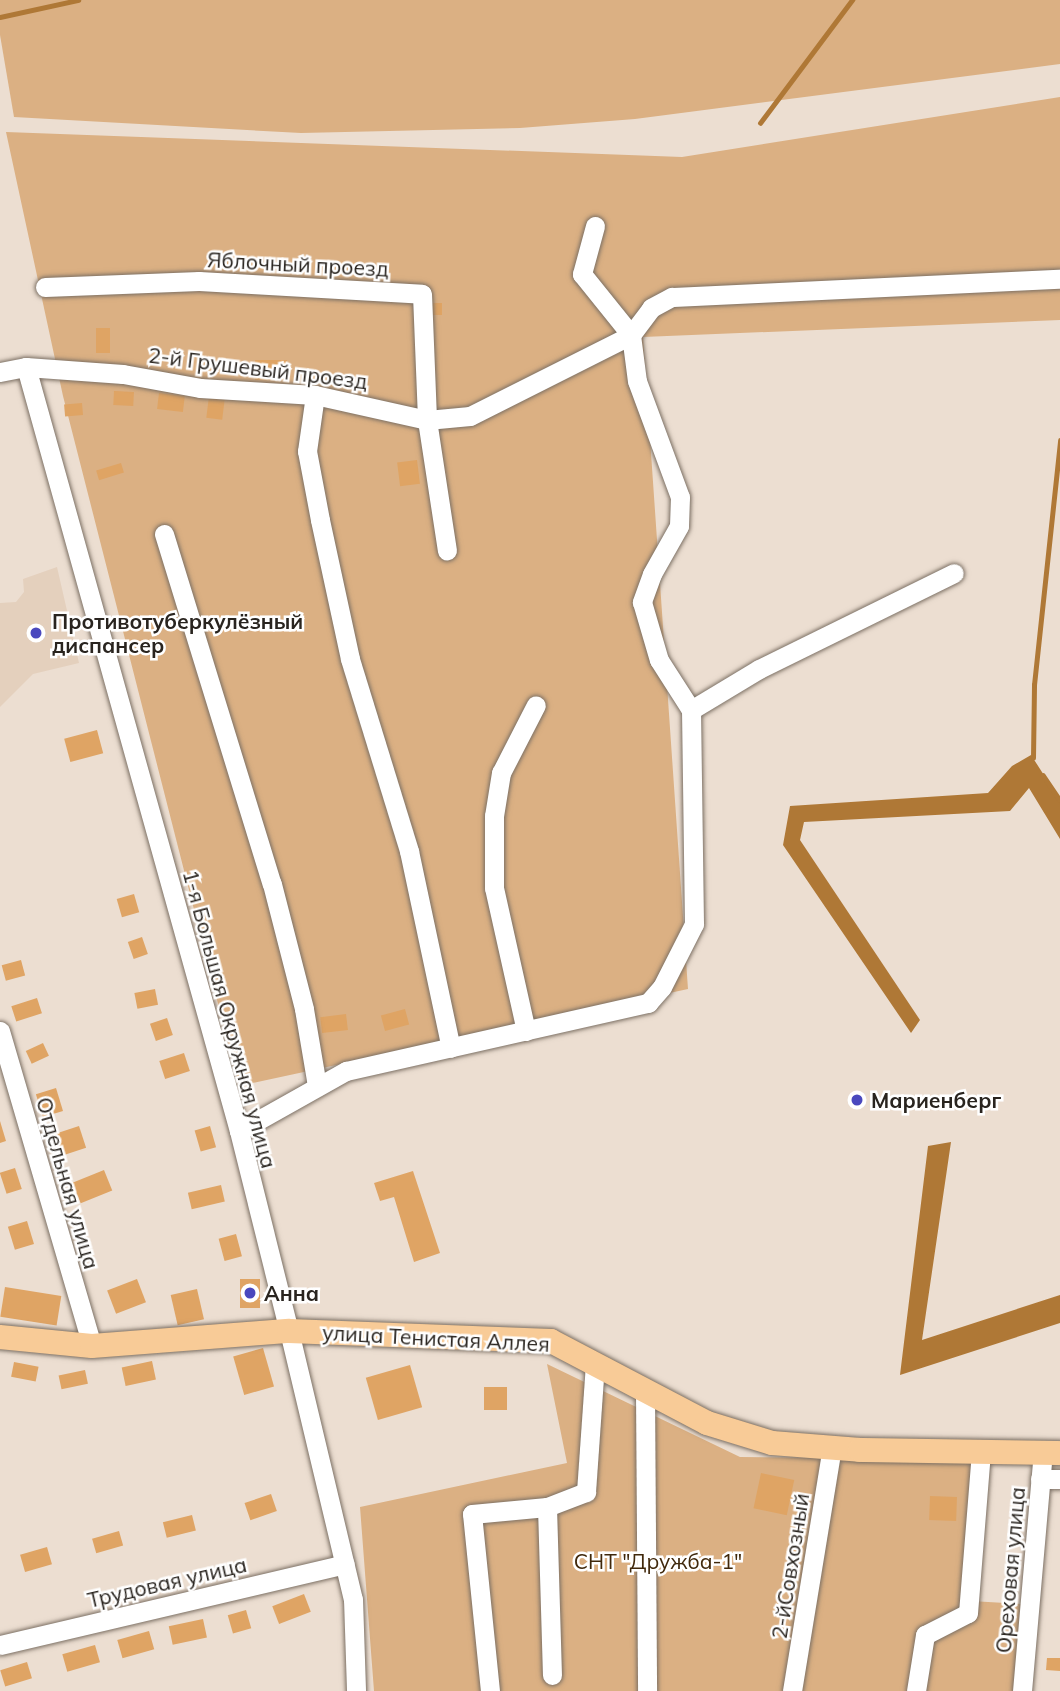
<!DOCTYPE html>
<html>
<head>
<meta charset="utf-8">
<style>
  body { margin:0 }
  #map { position:relative; width:1060px; height:1691px; overflow:hidden; background:#ecded1; font-family:Mulish,sans-serif }
  div>[style] { position:absolute }
  [style*='--x'] { left:calc(var(--x)*1px); top:calc(var(--y)*1px); width:calc(var(--w)*1px); rotate:calc(var(--a)*1deg) }
  .built>* { inset:0; background:#e4d0bd }
  .green>* { inset:0; background:#dbb083 }
  .water>* { inset:0; background:#af7836 }
  .stream>* { height:4.5px; margin:-2.25px; padding:0 2.25px; transform-origin:2.25px; border-radius:2.25px; background:#af7836 }
  .building>* { inset:0; background:#dfa464; transform-origin:0 0 }
  .roads { filter:drop-shadow(0 0 2px #7c7064) drop-shadow(0 0 2px #7c7064) }
  .minor>* { height:19px; margin:-9.5px; padding:0 9.5px; transform-origin:9.5px; border-radius:9.5px; background:#fff }
  .major>* { height:24px; margin:-12px; padding:0 12px; transform-origin:12px; border-radius:12px; background:#f8cb97 }
  .dots>* { width:19px; height:19px; translate:-50% -50%; box-sizing:border-box; border:4px solid #fff; border-radius:50% }
  span { translate:-50% -50%; white-space:nowrap; text-align:center; line-height:1.15; -webkit-text-stroke:5px #fff; paint-order:stroke }
  .street-label { font-size:21px; color:#29241f }
  .poi-label { font-size:21px; color:#29241f; font-weight:700 }
  .left { translate:0 -50%; text-align:left }
  .park-label { font-size:21px; color:#40280b }
</style>
</head>
<body>
<div id="map">
  <div class="built">
    <div style="clip-path:polygon(57px 567px,79px 663px,33px 674px,0 707px,0 603px,16px 602px,24px 592px,23px 579px)"></div>
  </div>
  <div class="green">
    <div style="clip-path:polygon(0 0,1060px 0,1060px 64px,635px 119px,520px 128px,301px 133px,14px 117px,0 35px)"></div>
    <div style="clip-path:polygon(1060px 97px,1060px 320px,643px 337px,688px 989px,239px 1086px,63px 396px,6px 132px,682px 157px)"></div>
    <div style="clip-path:polygon(547px 1364px,740px 1457px,977px 1459px,971px 1601px,1022px 1604px,1015px 1691px,374px 1691px,360px 1507px,567px 1463px)"></div>
  </div>
  <div class="water">
    <div style="clip-path:polygon(1031px 755px,1060px 800px,1060px 839px,1029px 788px,1010px 811px,804px 822px,800px 840px,920px 1020px,911px 1033px,783px 845px,790px 806px,988px 793px,1012px 766px)"></div>
    <div style="clip-path:polygon(951px 1142px,922px 1340px,1060px 1295px,1060px 1323px,900px 1375px,928px 1146px)"></div>
  </div>
  <div class="stream">
    <div style="--x:0;--y:17;--w:80;--a:-12.3"></div>
    <div style="--x:760;--y:123;--w:154;--a:-53.2"></div>
    <div style="--x:1033;--y:758;--w:73;--a:-89.2"></div>
    <div style="--x:1034;--y:685;--w:246;--a:-83.9"></div>
    <div style="--x:1043;--y:775;--w:30;--a:56"></div>
  </div>
  <div class="building">
    <div style="left:427px;top:303px;width:15px;height:12px"></div>
    <div style="left:96px;top:328px;width:14px;height:25px"></div>
    <div style="left:255px;top:360px;width:32px;height:20px"></div>
    <div style="left:114px;top:391px;width:20px;height:14px;rotate:3deg"></div>
    <div style="left:159px;top:393px;width:26px;height:16px;rotate:7deg"></div>
    <div style="left:209px;top:396px;width:16px;height:22px;rotate:7deg"></div>
    <div style="left:82px;top:403px;width:12px;height:18px;rotate:85deg"></div>
    <div style="left:417px;top:460px;width:24px;height:20px;rotate:83deg"></div>
    <div style="left:121px;top:463px;width:10px;height:26px;rotate:73deg"></div>
    <div style="left:97px;top:730px;width:24px;height:34px;rotate:75deg"></div>
    <div style="left:134px;top:894px;width:19px;height:18px;rotate:74deg"></div>
    <div style="left:142px;top:937px;width:18px;height:15px;rotate:71deg"></div>
    <div style="left:21px;top:960px;width:16px;height:20px;rotate:75deg"></div>
    <div style="left:155px;top:989px;width:16px;height:21px;rotate:79deg"></div>
    <div style="left:37px;top:998px;width:16px;height:27px;rotate:72deg"></div>
    <div style="left:405px;top:1009px;width:16px;height:25px;rotate:75deg"></div>
    <div style="left:346px;top:1014px;width:16px;height:26px;rotate:83deg"></div>
    <div style="left:167px;top:1018px;width:18px;height:18px;rotate:71deg"></div>
    <div style="left:43px;top:1043px;width:14px;height:19px;rotate:65deg"></div>
    <div style="left:184px;top:1053px;width:19px;height:26px;rotate:72deg"></div>
    <div style="left:56px;top:1088px;width:24px;height:21px;rotate:73deg"></div>
    <div style="clip-path:polygon(0 1121px,6px 1141px,0 1143px)"></div>
    <div style="left:79px;top:1126px;width:23px;height:32px;rotate:72deg"></div>
    <div style="left:210px;top:1126px;width:22px;height:16px;rotate:74deg"></div>
    <div style="left:15px;top:1168px;width:22px;height:16px;rotate:72deg"></div>
    <div style="left:104px;top:1170px;width:22px;height:34px;rotate:68deg"></div>
    <div style="clip-path:polygon(413px 1171px,440px 1253px,414px 1262px,394px 1197px,380px 1201px,374px 1183px)"></div>
    <div style="left:221px;top:1185px;width:17px;height:34px;rotate:77deg"></div>
    <div style="left:27px;top:1221px;width:24px;height:20px;rotate:73deg"></div>
    <div style="left:236px;top:1234px;width:23px;height:18px;rotate:75deg"></div>
    <div style="left:137px;top:1279px;width:25px;height:32px;rotate:69deg"></div>
    <div style="left:240px;top:1279px;width:20px;height:29px"></div>
    <div style="left:5px;top:1287px;width:57px;height:30px;rotate:9deg"></div>
    <div style="left:197px;top:1289px;width:31px;height:27px;rotate:77deg"></div>
    <div style="left:263px;top:1348px;width:40px;height:31px;rotate:74deg"></div>
    <div style="left:152px;top:1361px;width:19px;height:31px;rotate:78deg"></div>
    <div style="left:14px;top:1362px;width:25px;height:15px;rotate:11deg"></div>
    <div style="left:410px;top:1365px;width:44px;height:46px;rotate:74deg"></div>
    <div style="left:85px;top:1370px;width:14px;height:27px;rotate:78deg"></div>
    <div style="left:484px;top:1387px;width:23px;height:23px"></div>
    <div style="left:761px;top:1473px;width:34px;height:36px;rotate:12deg"></div>
    <div style="left:271px;top:1494px;width:18px;height:28px;rotate:71deg"></div>
    <div style="left:930px;top:1496px;width:27px;height:24px;rotate:2deg"></div>
    <div style="left:192px;top:1515px;width:16px;height:30px;rotate:76deg"></div>
    <div style="left:119px;top:1531px;width:15px;height:28px;rotate:74deg"></div>
    <div style="left:47px;top:1547px;width:18px;height:28px;rotate:74deg"></div>
    <div style="left:304px;top:1594px;width:19px;height:34px;rotate:69deg"></div>
    <div style="left:246px;top:1610px;width:19px;height:19px;rotate:74deg"></div>
    <div style="left:203px;top:1619px;width:19px;height:35px;rotate:78deg"></div>
    <div style="left:149px;top:1631px;width:19px;height:33px;rotate:74deg"></div>
    <div style="left:95px;top:1645px;width:18px;height:34px;rotate:74deg"></div>
    <div style="clip-path:polygon(1047px 1658px,1060px 1658px,1060px 1671px,1046px 1670px)"></div>
    <div style="left:27px;top:1662px;width:17px;height:28px;rotate:73deg"></div>
  </div>
  <div class="roads">
    <div class="minor">
      <div style="--x:595;--y:226;--w:50;--a:105.2"></div>
      <div style="--x:582;--y:274;--w:78;--a:51.2"></div>
      <div style="--x:631;--y:335;--w:46;--a:82.6"></div>
      <div style="--x:637;--y:381;--w:124;--a:69.7"></div>
      <div style="--x:680;--y:497;--w:29;--a:92"></div>
      <div style="--x:679;--y:526;--w:55;--a:119.4"></div>
      <div style="--x:652;--y:574;--w:30;--a:110"></div>
      <div style="--x:642;--y:602;--w:60;--a:73.7"></div>
      <div style="--x:659;--y:660;--w:59;--a:57.4"></div>
      <div style="--x:45;--y:287;--w:154;--a:-2.2"></div>
      <div style="--x:199;--y:281;--w:223;--a:3.3"></div>
      <div style="--x:422;--y:294;--w:126;--a:87.7"></div>
      <div style="--x:427;--y:420;--w:132;--a:81.3"></div>
      <div style="--x:26;--y:367;--w:793;--a:74.42"></div>
      <div style="--x:239;--y:1131;--w:206;--a:76"></div>
      <div style="--x:289;--y:1331;--w:276;--a:76.6"></div>
      <div style="--x:353;--y:1599;--w:92;--a:88.1"></div>
      <div style="--x:0;--y:372;--w:26;--a:-11"></div>
      <div style="--x:26;--y:367;--w:97;--a:4.1"></div>
      <div style="--x:123;--y:374;--w:78;--a:10.3"></div>
      <div style="--x:200;--y:388;--w:115;--a:3.5"></div>
      <div style="--x:315;--y:395;--w:115;--a:12.6"></div>
      <div style="--x:427;--y:420;--w:43;--a:-5.3"></div>
      <div style="--x:470;--y:416;--w:180;--a:-26.7"></div>
      <div style="--x:631;--y:335;--w:34;--a:-53"></div>
      <div style="--x:651;--y:308;--w:24;--a:-28"></div>
      <div style="--x:672;--y:297;--w:388;--a:-2.7"></div>
      <div style="--x:315;--y:395;--w:57;--a:98.1"></div>
      <div style="--x:307;--y:451;--w:70;--a:79.3"></div>
      <div style="--x:320;--y:520;--w:142;--a:77.8"></div>
      <div style="--x:350;--y:659;--w:201;--a:72.9"></div>
      <div style="--x:409;--y:851;--w:201;--a:78"></div>
      <div style="--x:164;--y:534;--w:366;--a:72.9"></div>
      <div style="--x:272;--y:884;--w:129;--a:75.6"></div>
      <div style="--x:304;--y:1009;--w:78;--a:80.4"></div>
      <div style="--x:0;--y:1031;--w:328;--a:73.7"></div>
      <div style="--x:526;--y:1031;--w:147;--a:-102.6"></div>
      <div style="--x:494;--y:888;--w:72;--a:-90"></div>
      <div style="--x:494;--y:816;--w:44;--a:-80.8"></div>
      <div style="--x:501;--y:773;--w:76;--a:-62.8"></div>
      <div style="--x:239;--y:1131;--w:123;--a:-29.3"></div>
      <div style="--x:346;--y:1071;--w:310;--a:-12.7"></div>
      <div style="--x:648;--y:1003;--w:21;--a:-49"></div>
      <div style="--x:662;--y:987;--w:71;--a:-63.1"></div>
      <div style="--x:694;--y:924;--w:214;--a:-90.8"></div>
      <div style="--x:691;--y:710;--w:79;--a:-31.1"></div>
      <div style="--x:759;--y:669;--w:217;--a:-26.2"></div>
      <div style="--x:645;--y:1391;--w:300;--a:89.6"></div>
      <div style="--x:1040;--y:1479;--w:20;--a:0"></div>
      <div style="--x:547;--y:1507;--w:168;--a:88.3"></div>
      <div style="--x:0;--y:1645;--w:354;--a:-13.2"></div>
      <div style="--x:490;--y:1691;--w:178;--a:-95.8"></div>
      <div style="--x:472;--y:1514;--w:75;--a:-5.3"></div>
      <div style="--x:547;--y:1507;--w:42;--a:-21"></div>
      <div style="--x:586;--y:1492;--w:128;--a:-86"></div>
      <div style="--x:792;--y:1691;--w:247;--a:-80.7"></div>
      <div style="--x:916;--y:1691;--w:57;--a:-80.9"></div>
      <div style="--x:925;--y:1635;--w:48;--a:-27.1"></div>
      <div style="--x:968;--y:1613;--w:163;--a:-85.4"></div>
      <div style="--x:1022;--y:1691;--w:240;--a:-85"></div>
    </div>
    <div class="major">
      <div style="--x:0;--y:1337;--w:92;--a:5.6"></div>
      <div style="--x:92;--y:1346;--w:198;--a:-4.4"></div>
      <div style="--x:289;--y:1331;--w:262;--a:2.2"></div>
      <div style="--x:551;--y:1341;--w:176;--a:27.7"></div>
      <div style="--x:707;--y:1423;--w:68;--a:17.1"></div>
      <div style="--x:772;--y:1443;--w:88;--a:4.5"></div>
      <div style="--x:860;--y:1450;--w:200;--a:0.9"></div>
    </div>
  </div>
  <div class="dots">
    <div style="left:36px;top:633px;background:#4a48be"></div>
    <div style="left:857px;top:1100px;background:#4a48be"></div>
    <div style="left:250px;top:1293px;background:#4a48be"></div>
  </div>
  <div class="street-label">
    <span style="left:298px;top:264px;rotate:3deg">Яблочный проезд</span>
    <span style="left:258px;top:368px;rotate:7deg">2-й Грушевый проезд</span>
    <span style="left:230px;top:1019px;rotate:75deg">1-я Большая Окружная улица</span>
    <span style="left:68px;top:1183px;rotate:74deg">Отдельная улица</span>
    <span style="left:436px;top:1338px;rotate:3deg">улица Тенистая Аллея</span>
    <span style="left:790px;top:1566px;rotate:-81deg">2-йСовхозный</span>
    <span style="left:1010px;top:1570px;rotate:-85deg">Ореховая улица</span>
    <span style="left:167px;top:1582px;rotate:-13deg">Трудовая улица</span>
  </div>
  <div class="poi-label">
    <span class="left" style="left:52px;top:633px">Противотуберкулёзный<br>диспансер</span>
    <span class="left" style="left:871px;top:1100px">Мариенберг</span>
    <span class="left" style="left:264px;top:1293px">Анна</span>
  </div>
  <div class="park-label">
    <span style="left:658px;top:1561px">СНТ "Дружба-1"</span>
  </div>
</div>
</body>
</html>
